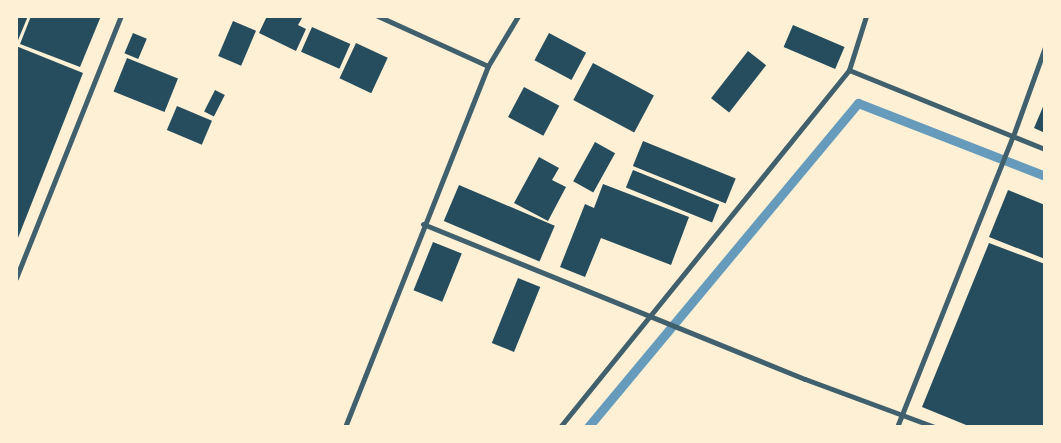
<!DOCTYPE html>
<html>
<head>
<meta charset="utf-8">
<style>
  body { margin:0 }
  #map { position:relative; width:1061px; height:443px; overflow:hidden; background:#fdf0d5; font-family:Raleway,sans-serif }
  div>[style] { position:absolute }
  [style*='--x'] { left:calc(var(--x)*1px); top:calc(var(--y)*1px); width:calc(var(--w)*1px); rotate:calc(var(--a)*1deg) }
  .stream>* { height:9px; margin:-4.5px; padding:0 4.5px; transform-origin:4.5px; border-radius:4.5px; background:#669bbc }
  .building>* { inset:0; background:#264d5e; transform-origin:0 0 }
  .minor>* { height:5px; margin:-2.5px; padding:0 2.5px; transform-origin:2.5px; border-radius:2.5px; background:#3f606c }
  span { translate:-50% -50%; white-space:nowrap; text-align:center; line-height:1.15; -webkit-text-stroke:4px #fdf0d5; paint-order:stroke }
  .frame { position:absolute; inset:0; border:18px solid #fdf0d5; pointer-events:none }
</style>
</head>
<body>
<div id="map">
  <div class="stream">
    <div style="--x:588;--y:427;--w:422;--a:-50.2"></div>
    <div style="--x:858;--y:103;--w:201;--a:21.3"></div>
  </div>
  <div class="building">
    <div style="clip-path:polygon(16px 16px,28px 16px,16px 45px)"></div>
    <div style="clip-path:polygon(31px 16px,101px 16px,80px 67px,20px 44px)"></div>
    <div style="clip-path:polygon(267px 16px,302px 18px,298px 25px,306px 29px,296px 51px,259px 33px)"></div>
    <div style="left:233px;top:21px;width:25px;height:38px;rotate:23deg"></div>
    <div style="left:793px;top:25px;width:56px;height:24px;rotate:23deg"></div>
    <div style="left:312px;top:27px;width:42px;height:27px;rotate:24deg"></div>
    <div style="left:133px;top:33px;width:15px;height:22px;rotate:23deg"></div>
    <div style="left:549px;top:33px;width:42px;height:31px;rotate:28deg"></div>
    <div style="left:356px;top:43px;width:35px;height:39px;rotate:25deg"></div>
    <div style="clip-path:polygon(16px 46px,83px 73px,16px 243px)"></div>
    <div style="left:748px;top:51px;width:23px;height:60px;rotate:38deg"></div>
    <div style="left:127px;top:58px;width:55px;height:36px;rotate:22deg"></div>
    <div style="left:593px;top:63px;width:69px;height:42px;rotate:28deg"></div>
    <div style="left:524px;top:87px;width:40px;height:34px;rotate:28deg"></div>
    <div style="left:215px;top:90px;width:11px;height:24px;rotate:27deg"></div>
    <div style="clip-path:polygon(1045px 102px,1045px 133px,1034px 128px)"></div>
    <div style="left:177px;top:106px;width:38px;height:26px;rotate:23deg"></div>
    <div style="left:643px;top:141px;width:100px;height:27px;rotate:22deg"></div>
    <div style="left:595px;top:142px;width:23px;height:45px;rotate:29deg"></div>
    <div style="clip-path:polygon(539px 157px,559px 168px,552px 180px,566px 187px,548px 221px,514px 203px)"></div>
    <div style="left:633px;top:170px;width:93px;height:19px;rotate:22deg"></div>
    <div style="clip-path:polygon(603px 184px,689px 217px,671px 265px,601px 238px,585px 277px,560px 267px,585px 204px,594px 208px)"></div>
    <div style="left:459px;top:185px;width:104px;height:39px;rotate:23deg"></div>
    <div style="clip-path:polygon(1008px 190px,1045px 205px,1045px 259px,989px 237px)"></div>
    <div style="left:433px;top:242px;width:31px;height:52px;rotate:22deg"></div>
    <div style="clip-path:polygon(989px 243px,1045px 264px,1045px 427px,971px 427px,922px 407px)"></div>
    <div style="left:518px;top:278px;width:24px;height:70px;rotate:22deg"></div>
  </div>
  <div class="minor">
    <div style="--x:488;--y:66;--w:58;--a:-59"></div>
    <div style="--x:849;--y:70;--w:211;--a:22"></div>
    <div style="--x:423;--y:224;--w:412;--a:22.1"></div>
    <div style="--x:805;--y:379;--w:139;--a:20.3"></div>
    <div style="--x:16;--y:278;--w:282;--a:-68.2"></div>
    <div style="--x:345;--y:427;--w:388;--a:-68.4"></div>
    <div style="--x:488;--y:66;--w:121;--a:-155.6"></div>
    <div style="--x:560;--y:427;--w:459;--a:-51"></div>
    <div style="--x:849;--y:70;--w:57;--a:-72.5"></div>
    <div style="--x:897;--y:427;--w:313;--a:-68.3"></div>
    <div style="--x:1013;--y:136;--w:95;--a:-70.2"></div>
  </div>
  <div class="frame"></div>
</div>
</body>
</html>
